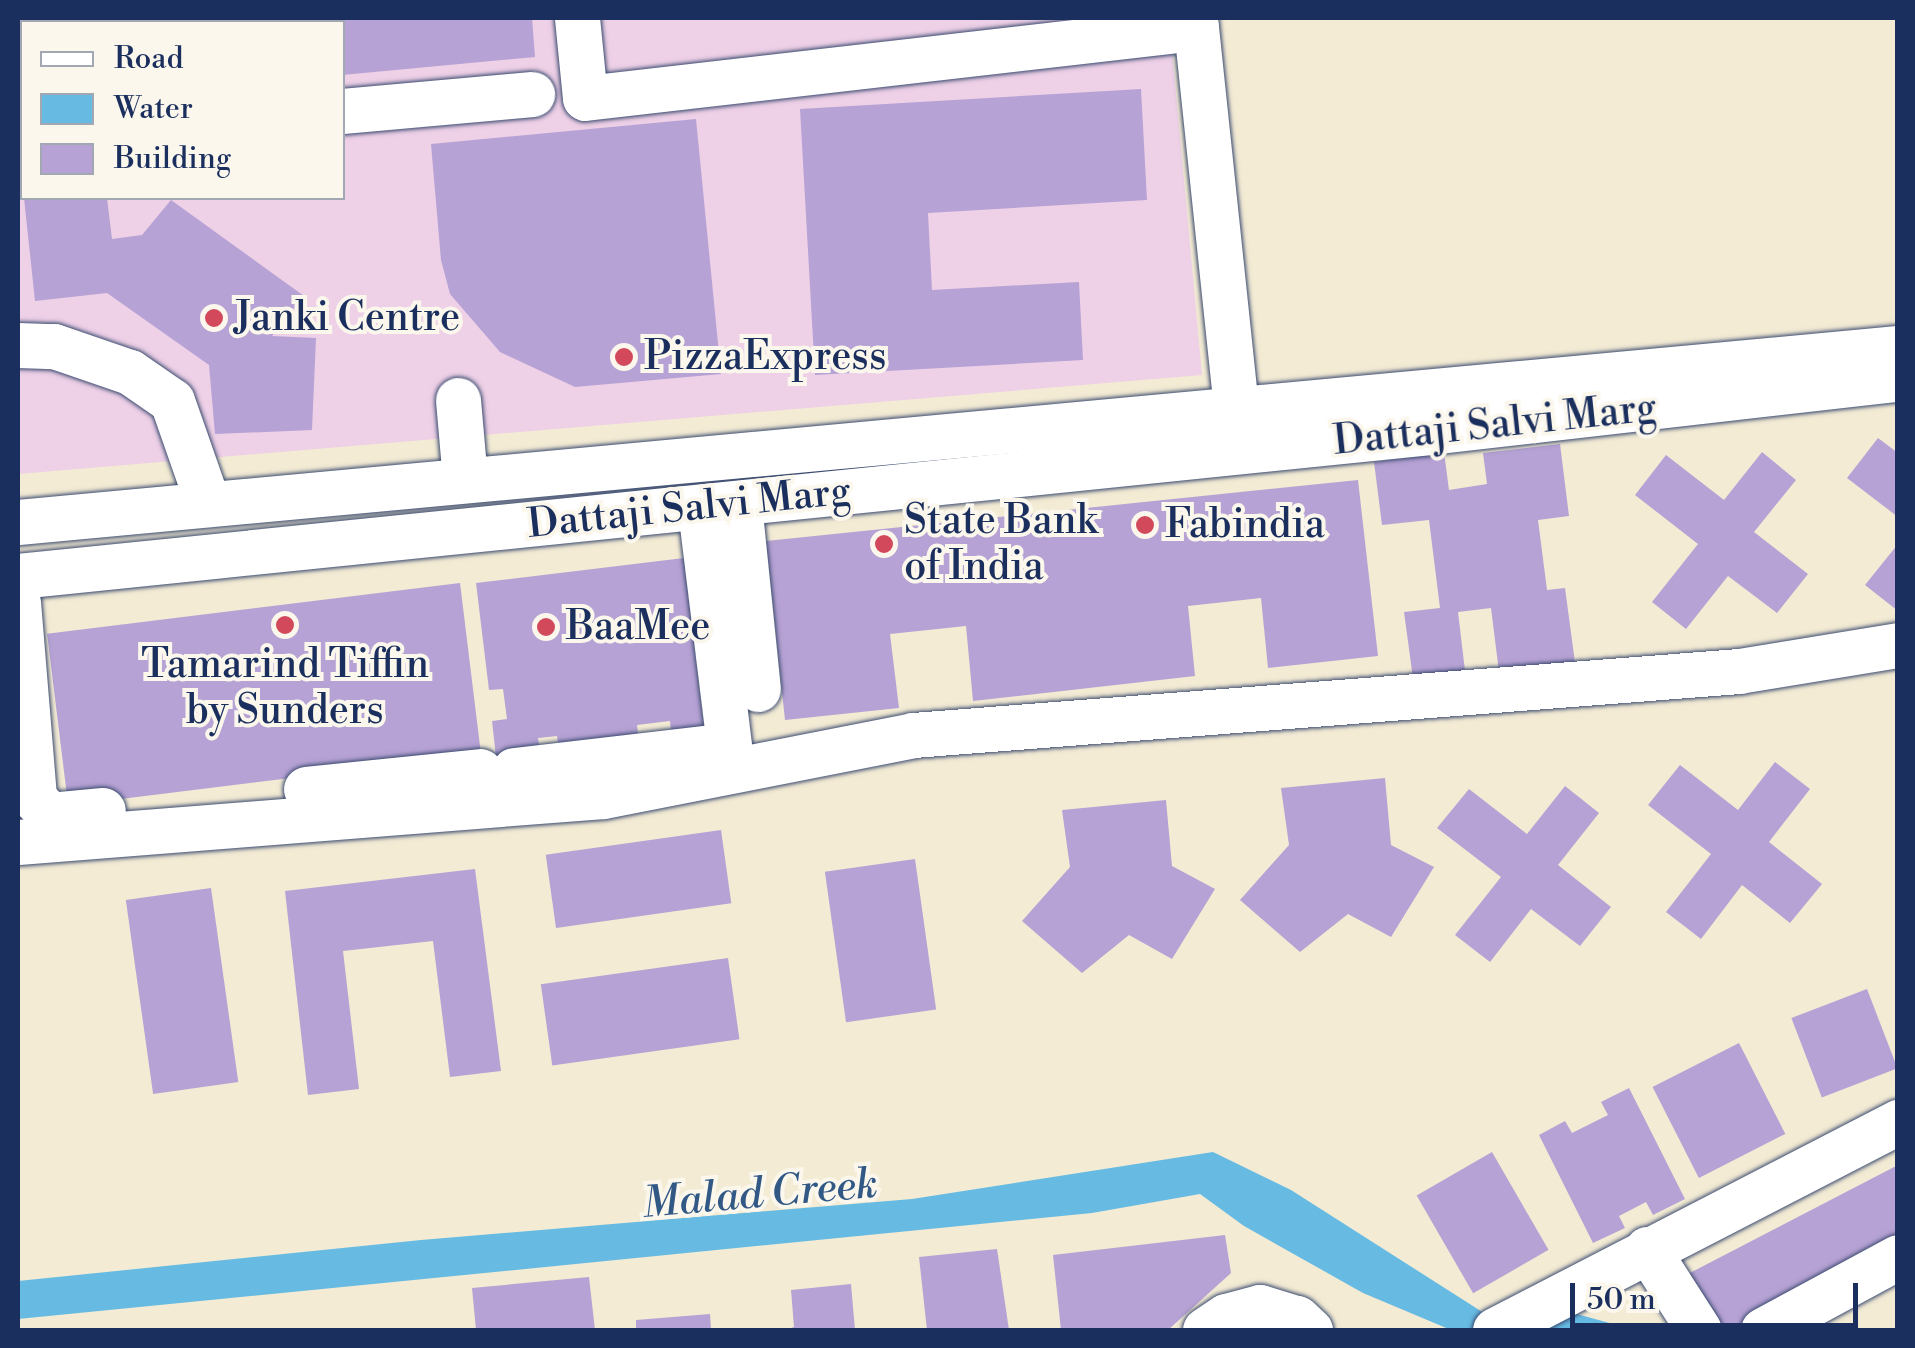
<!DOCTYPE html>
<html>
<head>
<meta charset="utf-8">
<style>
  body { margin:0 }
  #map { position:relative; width:1915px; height:1348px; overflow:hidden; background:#f3ebd4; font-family:"Libre Bodoni",serif }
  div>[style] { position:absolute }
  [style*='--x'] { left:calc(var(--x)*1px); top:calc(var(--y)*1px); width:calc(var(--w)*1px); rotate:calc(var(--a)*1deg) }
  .built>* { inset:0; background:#eed0e7 }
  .water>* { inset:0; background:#67bbe3 }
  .building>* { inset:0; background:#b6a2d4; transform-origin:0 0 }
  .roads { filter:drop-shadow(0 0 2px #3b4b70) drop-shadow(0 0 2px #3b4b70) }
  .minor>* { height:45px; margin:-22.5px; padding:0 22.5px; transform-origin:22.5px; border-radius:22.5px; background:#fff }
  .dots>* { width:28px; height:28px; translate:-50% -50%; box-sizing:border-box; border:5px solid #fbf7ec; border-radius:50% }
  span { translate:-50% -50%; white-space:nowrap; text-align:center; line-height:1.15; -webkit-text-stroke:8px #fbf7ec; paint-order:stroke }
  .poi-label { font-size:40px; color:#1b2f5e }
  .left { translate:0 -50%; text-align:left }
  .street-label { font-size:40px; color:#1b2f5e }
  .water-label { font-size:42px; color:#325986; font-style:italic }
  .frame { position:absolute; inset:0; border:20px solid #1b2f5e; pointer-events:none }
  .legend { position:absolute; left:20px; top:20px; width:325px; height:180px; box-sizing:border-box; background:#fbf7ec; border:2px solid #a1a7b3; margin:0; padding:12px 18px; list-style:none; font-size:30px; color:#1b2f5e }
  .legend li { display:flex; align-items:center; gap:20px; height:50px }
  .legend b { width:50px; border:2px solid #a1a7b3 }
  .scale { position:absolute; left:1570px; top:1283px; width:288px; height:45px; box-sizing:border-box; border:5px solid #1b2f5e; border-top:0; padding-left:12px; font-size:30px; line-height:35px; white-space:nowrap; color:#1b2f5e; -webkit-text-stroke:8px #fbf7ec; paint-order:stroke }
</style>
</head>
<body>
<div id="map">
  <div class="built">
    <div style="clip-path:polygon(evenodd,18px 18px,1169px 18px,1202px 375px,18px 474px,18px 18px,22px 22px,342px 22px,342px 198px,22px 198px,22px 22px)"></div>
  </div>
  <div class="water">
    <div style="clip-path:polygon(1213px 1152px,1291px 1190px,1498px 1322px,1555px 1308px,1635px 1330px,1451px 1330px,1363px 1293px,1244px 1226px,1200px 1194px,1092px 1213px,18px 1319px,18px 1281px,421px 1240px,912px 1199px)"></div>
  </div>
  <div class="building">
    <div style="clip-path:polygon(125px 18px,532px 18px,535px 57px,342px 75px,342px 22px,125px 22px)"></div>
    <div style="clip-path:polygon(1141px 89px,1147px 200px,928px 213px,932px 290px,1079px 282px,1083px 360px,815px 375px,800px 109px)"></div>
    <div style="clip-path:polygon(696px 119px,721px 374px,575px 387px,500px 352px,450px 294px,441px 260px,431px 144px)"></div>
    <div style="clip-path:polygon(24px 198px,107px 198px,112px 239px,142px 235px,171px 200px,304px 296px,272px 336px,316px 338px,312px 430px,215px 434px,209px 365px,107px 293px,35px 301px)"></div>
    <div style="clip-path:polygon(1878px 438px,1898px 453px,1898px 517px,1847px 478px)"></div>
    <div style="clip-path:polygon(1560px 444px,1569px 516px,1538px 520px,1547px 590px,1565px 588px,1576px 670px,1500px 680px,1491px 608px,1458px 612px,1466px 679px,1414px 686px,1404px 612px,1440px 608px,1429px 520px,1382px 525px,1374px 462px,1444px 452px,1449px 490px,1487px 484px,1483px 453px)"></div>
    <div style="clip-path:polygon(1762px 452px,1796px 480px,1754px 532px,1808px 574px,1777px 613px,1728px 576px,1686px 629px,1652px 602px,1698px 544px,1635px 495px,1666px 455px,1724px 500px)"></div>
    <div style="clip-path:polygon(1358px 480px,1378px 656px,1268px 668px,1261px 598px,1188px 606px,1195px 676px,973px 701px,966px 626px,890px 634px,899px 708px,785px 720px,766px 541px)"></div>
    <div style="clip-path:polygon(1898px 544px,1898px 611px,1865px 585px)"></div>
    <div style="clip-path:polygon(684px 558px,705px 736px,672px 741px,670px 721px,637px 725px,639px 742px,559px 751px,557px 736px,538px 738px,540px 751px,496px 757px,492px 721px,507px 719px,503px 689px,489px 690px,476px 583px)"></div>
    <div style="left:460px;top:583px;width:173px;height:416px;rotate:83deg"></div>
    <div style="clip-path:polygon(1775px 762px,1810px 789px,1769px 842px,1822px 884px,1790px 923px,1742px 885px,1701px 939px,1666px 912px,1711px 854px,1648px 805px,1680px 765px,1738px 810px)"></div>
    <div style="clip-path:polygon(1385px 778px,1391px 845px,1434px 867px,1391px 937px,1348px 914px,1300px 952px,1240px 900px,1289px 845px,1281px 788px)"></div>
    <div style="clip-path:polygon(1565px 786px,1599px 813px,1558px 865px,1611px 907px,1580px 946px,1531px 909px,1490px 962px,1455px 935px,1501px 877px,1437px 828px,1469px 789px,1527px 834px)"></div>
    <div style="clip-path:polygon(1166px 800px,1172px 866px,1215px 889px,1172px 959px,1129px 935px,1082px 973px,1022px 921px,1070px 867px,1062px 810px)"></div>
    <div style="left:721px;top:830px;width:74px;height:177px;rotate:82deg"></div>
    <div style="left:915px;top:859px;width:152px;height:91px;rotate:82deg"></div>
    <div style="clip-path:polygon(475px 869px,501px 1071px,450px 1077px,433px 941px,343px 951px,359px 1089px,308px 1095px,285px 891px)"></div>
    <div style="left:211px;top:888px;width:196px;height:86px;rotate:82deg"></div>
    <div style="left:728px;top:958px;width:82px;height:189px;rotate:82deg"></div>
    <div style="left:1867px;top:989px;width:85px;height:81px;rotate:69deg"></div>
    <div style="left:1739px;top:1043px;width:102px;height:97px;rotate:63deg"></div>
    <div style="clip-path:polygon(1629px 1088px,1685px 1199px,1653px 1215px,1646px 1202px,1619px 1216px,1625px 1228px,1593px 1243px,1539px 1135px,1565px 1121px,1572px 1133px,1608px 1115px,1601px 1102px)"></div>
    <div style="left:1492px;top:1152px;width:113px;height:87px;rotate:60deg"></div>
    <div style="clip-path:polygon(1898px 1165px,1898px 1246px,1730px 1330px,1717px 1330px,1686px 1275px)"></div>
    <div style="clip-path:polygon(1225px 1235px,1231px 1273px,1168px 1330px,1061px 1330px,1053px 1255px)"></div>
    <div style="clip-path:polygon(997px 1249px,1009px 1330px,927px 1330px,919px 1257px)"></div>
    <div style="clip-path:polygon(589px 1277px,595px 1330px,476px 1330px,472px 1288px)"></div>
    <div style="clip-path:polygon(851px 1284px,855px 1330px,786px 1330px,794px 1327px,791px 1290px)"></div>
    <div style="clip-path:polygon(710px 1314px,711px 1330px,636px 1330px,636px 1320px)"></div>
  </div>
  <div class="roads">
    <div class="minor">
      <div style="--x:577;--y:18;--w:80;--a:84.3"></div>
      <div style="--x:585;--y:98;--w:615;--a:-6.54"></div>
      <div style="--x:1195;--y:18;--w:393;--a:84"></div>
      <div style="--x:342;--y:111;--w:191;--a:-5.1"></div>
      <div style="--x:18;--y:141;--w:4;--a:0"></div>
      <div style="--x:18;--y:345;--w:36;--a:2"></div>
      <div style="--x:54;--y:346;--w:80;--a:18.9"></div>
      <div style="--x:130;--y:372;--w:51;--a:34.6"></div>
      <div style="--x:172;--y:401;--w:109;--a:70.7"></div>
      <div style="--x:458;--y:400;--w:80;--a:85"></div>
      <div style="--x:739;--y:503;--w:187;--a:84.2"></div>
      <div style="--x:18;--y:522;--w:1888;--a:-5.29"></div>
      <div style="--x:18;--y:576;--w:1419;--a:-5.82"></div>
      <div style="--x:1430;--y:432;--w:471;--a:-6.5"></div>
      <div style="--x:18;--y:602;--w:197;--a:85.3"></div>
      <div style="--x:34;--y:798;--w:23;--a:47"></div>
      <div style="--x:50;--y:815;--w:53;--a:-5.4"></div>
      <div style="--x:514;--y:770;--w:216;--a:-6.6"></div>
      <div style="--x:729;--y:745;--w:239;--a:-97"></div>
      <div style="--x:306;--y:789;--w:175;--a:-5.9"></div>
      <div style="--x:18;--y:842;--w:587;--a:-4.5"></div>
      <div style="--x:603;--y:796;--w:316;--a:-11.1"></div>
      <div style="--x:913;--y:735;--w:828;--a:-4.43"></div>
      <div style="--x:1739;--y:671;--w:161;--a:-9.3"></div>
      <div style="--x:1647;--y:1249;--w:96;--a:57.3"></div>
      <div style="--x:1205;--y:1330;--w:25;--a:-34"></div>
      <div style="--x:1226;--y:1316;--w:35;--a:-15"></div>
      <div style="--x:1260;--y:1307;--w:39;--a:17"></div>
      <div style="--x:1297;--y:1318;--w:18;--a:43"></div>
      <div style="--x:1495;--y:1330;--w:454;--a:-27.3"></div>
      <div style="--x:1763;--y:1330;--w:153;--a:-28.4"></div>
    </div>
  </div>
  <div class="dots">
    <div style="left:214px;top:318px;background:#d1495b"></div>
    <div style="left:624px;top:357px;background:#d1495b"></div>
    <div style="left:1145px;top:525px;background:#d1495b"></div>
    <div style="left:884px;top:544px;background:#d1495b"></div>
    <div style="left:285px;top:625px;background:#d1495b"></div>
    <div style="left:546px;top:627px;background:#d1495b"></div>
  </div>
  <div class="poi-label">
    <span class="left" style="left:234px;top:318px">Janki Centre</span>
    <span class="left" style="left:644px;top:357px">PizzaExpress</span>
    <span class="left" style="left:904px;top:544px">State Bank<br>of India</span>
    <span class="left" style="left:1165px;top:525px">Fabindia</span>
    <span class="left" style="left:566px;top:627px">BaaMee</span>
    <span style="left:285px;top:688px">Tamarind Tiffin<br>by Sunders</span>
  </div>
  <div class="street-label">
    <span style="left:1495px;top:425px;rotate:-6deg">Dattaji Salvi Marg</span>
    <span style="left:689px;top:508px;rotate:-6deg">Dattaji Salvi Marg</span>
  </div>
  <div class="water-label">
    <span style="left:760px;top:1195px;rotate:-5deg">Malad Creek</span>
  </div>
  <div class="frame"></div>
  <ul class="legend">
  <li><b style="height:12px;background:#fff"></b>Road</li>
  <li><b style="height:28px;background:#67bbe3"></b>Water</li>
  <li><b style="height:28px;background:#b6a2d4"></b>Building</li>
  </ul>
  <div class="scale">50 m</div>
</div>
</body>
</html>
